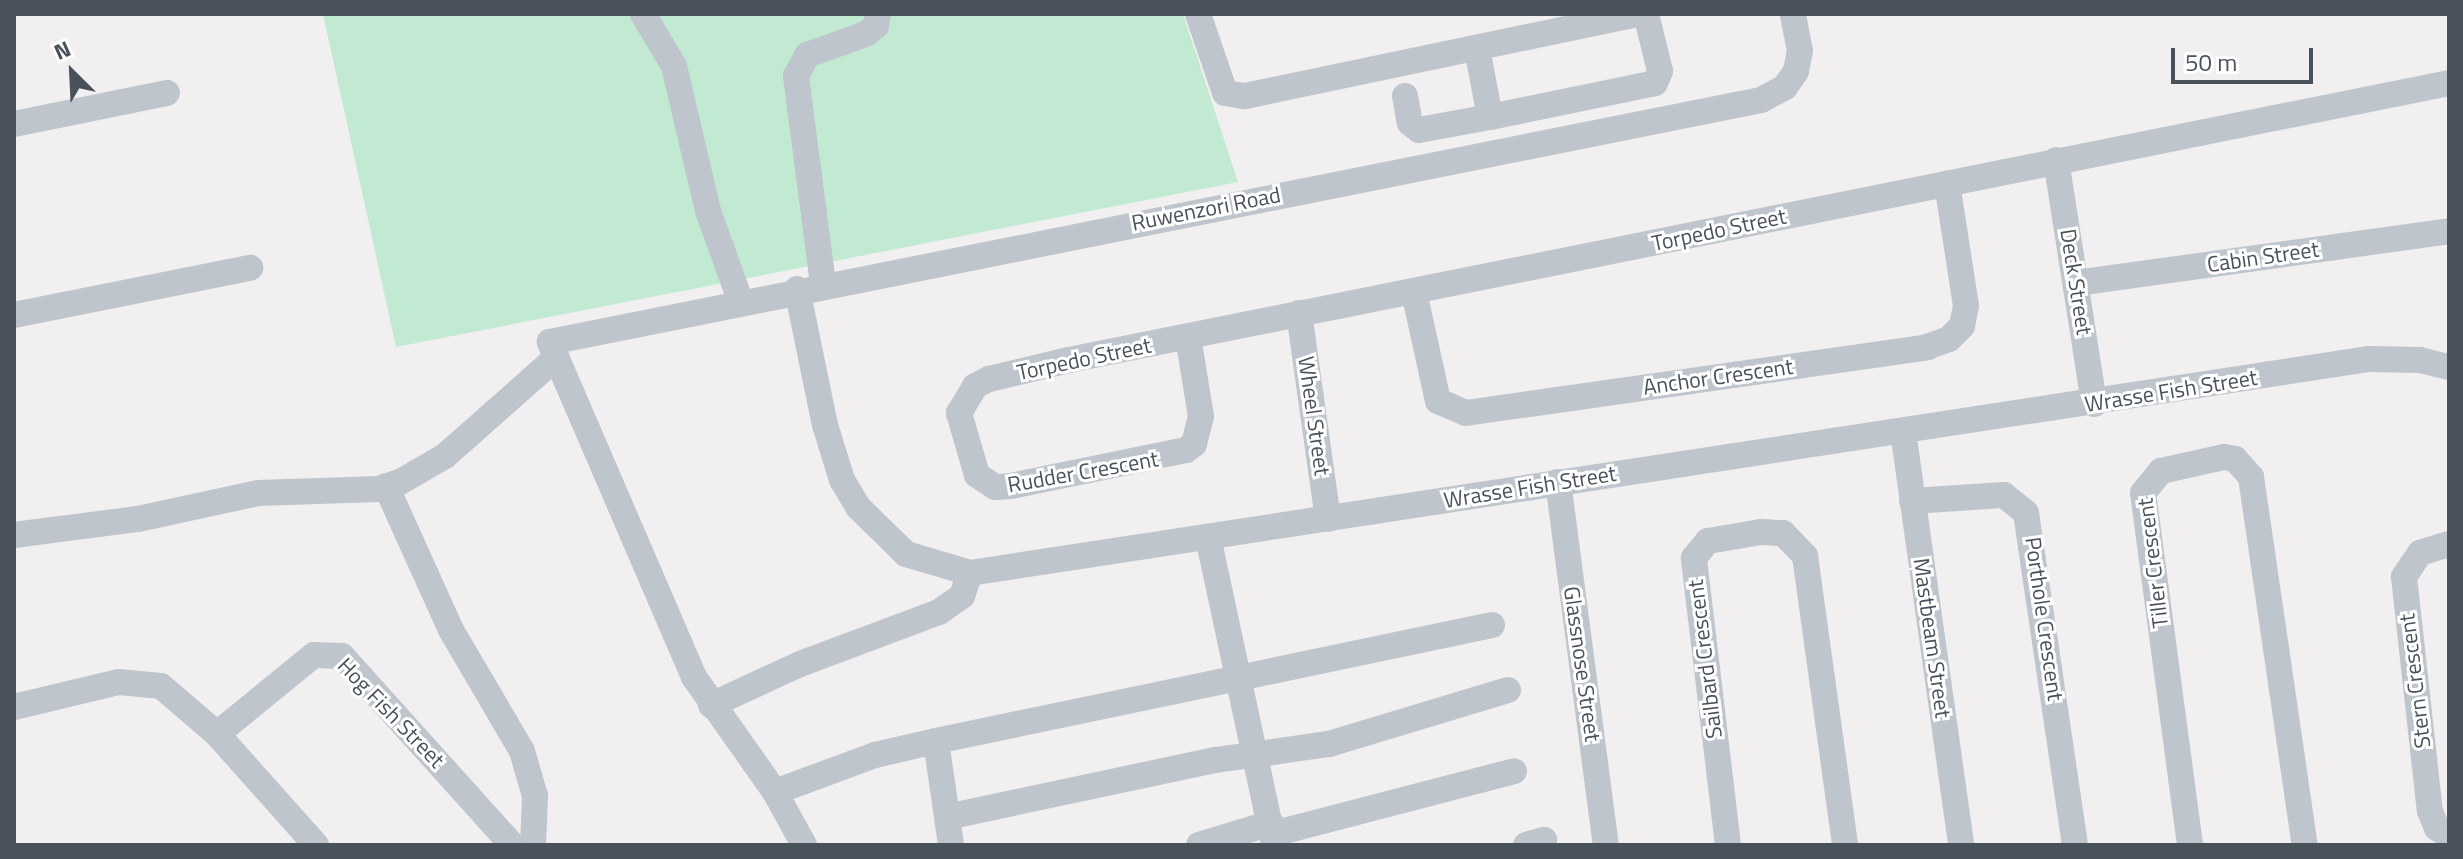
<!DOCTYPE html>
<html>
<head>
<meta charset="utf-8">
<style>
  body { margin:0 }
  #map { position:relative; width:2463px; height:859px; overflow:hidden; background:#f1efef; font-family:"Titillium Web",sans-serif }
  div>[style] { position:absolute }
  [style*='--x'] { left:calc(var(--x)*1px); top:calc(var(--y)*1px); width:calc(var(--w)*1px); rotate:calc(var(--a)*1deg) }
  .green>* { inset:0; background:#c2ead3 }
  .minor>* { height:26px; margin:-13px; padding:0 13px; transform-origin:13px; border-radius:13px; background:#bfc5cc }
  span { translate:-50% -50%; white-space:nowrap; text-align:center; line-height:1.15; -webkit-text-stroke:6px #fff; paint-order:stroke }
  .street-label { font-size:22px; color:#49515a }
  .frame { position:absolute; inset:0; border:16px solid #49515a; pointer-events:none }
  .north { position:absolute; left:32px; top:32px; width:80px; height:80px; -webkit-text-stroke:6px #fff; paint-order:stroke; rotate:336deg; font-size:22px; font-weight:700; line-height:32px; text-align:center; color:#49515a }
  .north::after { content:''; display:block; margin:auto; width:28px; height:36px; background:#49515a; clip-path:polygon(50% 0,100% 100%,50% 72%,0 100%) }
  .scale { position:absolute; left:2171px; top:48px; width:142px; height:36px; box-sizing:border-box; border:4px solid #49515a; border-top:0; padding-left:10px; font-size:24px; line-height:28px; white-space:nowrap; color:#49515a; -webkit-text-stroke:6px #fff; paint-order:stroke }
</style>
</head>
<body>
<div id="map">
  <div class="green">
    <div style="clip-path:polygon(323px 14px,1183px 14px,1238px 182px,396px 347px)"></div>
  </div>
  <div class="minor">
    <div style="--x:643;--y:14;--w:61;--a:59.2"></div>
    <div style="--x:674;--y:66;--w:149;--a:76.8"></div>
    <div style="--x:708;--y:211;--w:95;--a:70.2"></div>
    <div style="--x:1198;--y:14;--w:83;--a:71.1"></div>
    <div style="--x:1225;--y:93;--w:20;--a:9"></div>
    <div style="--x:1245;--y:96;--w:400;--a:-11.8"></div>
    <div style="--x:1405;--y:96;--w:27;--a:80"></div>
    <div style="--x:1410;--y:123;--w:11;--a:38"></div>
    <div style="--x:1419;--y:130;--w:72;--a:-10.4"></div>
    <div style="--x:1490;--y:117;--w:69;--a:-100.8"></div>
    <div style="--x:1490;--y:117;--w:168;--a:-11.6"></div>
    <div style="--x:1655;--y:83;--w:13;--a:-67"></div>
    <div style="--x:1660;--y:71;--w:59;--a:-103.8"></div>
    <div style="--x:14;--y:124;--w:156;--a:-11.5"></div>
    <div style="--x:2056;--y:160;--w:247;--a:81.1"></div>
    <div style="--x:2076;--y:283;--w:377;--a:-7.9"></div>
    <div style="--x:823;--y:284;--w:210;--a:-97.4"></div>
    <div style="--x:796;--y:76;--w:24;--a:-62"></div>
    <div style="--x:807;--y:55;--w:63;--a:-19.6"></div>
    <div style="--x:866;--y:34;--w:13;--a:-39"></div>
    <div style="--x:876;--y:26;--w:12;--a:-81"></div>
    <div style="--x:797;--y:289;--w:139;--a:78.4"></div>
    <div style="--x:825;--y:425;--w:58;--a:72.8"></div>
    <div style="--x:842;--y:480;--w:31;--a:59"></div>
    <div style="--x:858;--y:507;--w:67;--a:44.4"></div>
    <div style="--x:906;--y:554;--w:67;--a:16.5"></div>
    <div style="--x:970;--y:573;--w:1414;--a:-8.7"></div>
    <div style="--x:2368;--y:359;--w:52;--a:1.1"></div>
    <div style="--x:2420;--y:360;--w:30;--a:14"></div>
    <div style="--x:1414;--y:292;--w:112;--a:77.6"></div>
    <div style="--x:1438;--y:401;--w:30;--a:23"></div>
    <div style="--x:1466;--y:413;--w:466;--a:-8.1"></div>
    <div style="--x:1927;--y:347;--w:23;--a:-20"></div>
    <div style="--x:1949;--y:339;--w:18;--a:-45"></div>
    <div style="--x:1962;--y:326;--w:20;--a:-79"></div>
    <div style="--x:1966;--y:306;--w:124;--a:-98.8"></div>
    <div style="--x:1299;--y:313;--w:208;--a:82"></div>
    <div style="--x:14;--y:315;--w:241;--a:-11.3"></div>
    <div style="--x:1188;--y:337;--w:80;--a:80.7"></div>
    <div style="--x:1201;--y:416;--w:29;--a:104"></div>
    <div style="--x:1194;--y:444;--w:10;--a:143"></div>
    <div style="--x:1186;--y:450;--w:179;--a:168.4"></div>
    <div style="--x:1011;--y:486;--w:16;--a:176"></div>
    <div style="--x:995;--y:487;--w:22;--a:-146"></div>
    <div style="--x:977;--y:475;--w:65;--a:-106.2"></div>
    <div style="--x:959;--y:413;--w:31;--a:-59"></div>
    <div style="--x:975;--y:386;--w:16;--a:-27"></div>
    <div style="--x:989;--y:379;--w:82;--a:-13.4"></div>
    <div style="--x:1069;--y:360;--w:1408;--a:-11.35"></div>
    <div style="--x:1903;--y:431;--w:418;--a:82"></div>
    <div style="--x:1558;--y:482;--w:366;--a:82.5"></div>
    <div style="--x:386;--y:486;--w:158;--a:65.7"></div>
    <div style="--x:451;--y:630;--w:140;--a:59.6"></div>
    <div style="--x:522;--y:751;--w:47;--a:73.9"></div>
    <div style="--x:535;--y:796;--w:49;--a:92.3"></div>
    <div style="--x:1912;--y:501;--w:92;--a:-3.7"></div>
    <div style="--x:2004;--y:495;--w:28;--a:39"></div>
    <div style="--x:2026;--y:513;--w:336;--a:81.6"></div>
    <div style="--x:14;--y:535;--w:125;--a:-7.4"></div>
    <div style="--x:138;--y:519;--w:123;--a:-12.2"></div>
    <div style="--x:258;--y:493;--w:120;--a:-1.9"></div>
    <div style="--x:378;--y:489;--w:23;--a:-18"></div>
    <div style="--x:400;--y:482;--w:52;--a:-30"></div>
    <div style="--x:445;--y:456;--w:149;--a:-41.5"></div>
    <div style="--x:1208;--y:537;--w:315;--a:77.9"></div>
    <div style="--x:2449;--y:544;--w:30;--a:163"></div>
    <div style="--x:2420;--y:553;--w:29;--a:124"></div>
    <div style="--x:2404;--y:577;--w:235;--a:83.7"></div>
    <div style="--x:2430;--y:811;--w:18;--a:68"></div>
    <div style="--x:2437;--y:828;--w:14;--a:34"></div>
    <div style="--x:711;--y:705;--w:98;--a:-24.7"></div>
    <div style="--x:800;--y:664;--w:148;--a:-20.5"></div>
    <div style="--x:939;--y:612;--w:28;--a:-35"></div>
    <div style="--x:962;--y:596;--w:24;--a:-71"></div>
    <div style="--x:14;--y:707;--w:108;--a:-13.4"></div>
    <div style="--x:119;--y:682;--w:42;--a:5.4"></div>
    <div style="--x:161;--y:686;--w:74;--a:40.6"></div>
    <div style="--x:217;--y:734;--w:149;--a:48.3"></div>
    <div style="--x:217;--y:734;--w:125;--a:-39.2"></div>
    <div style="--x:314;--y:655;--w:28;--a:2"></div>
    <div style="--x:342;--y:656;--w:254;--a:48"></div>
    <div style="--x:936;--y:741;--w:105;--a:81.8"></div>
    <div style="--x:775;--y:792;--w:107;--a:-20.3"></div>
    <div style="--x:875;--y:755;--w:63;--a:-12.9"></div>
    <div style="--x:936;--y:741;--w:568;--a:-11.78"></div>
    <div style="--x:947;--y:817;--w:275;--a:-12"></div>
    <div style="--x:1216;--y:760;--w:114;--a:-8.1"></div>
    <div style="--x:1329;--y:744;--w:187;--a:-16.8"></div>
    <div style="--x:1273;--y:834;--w:249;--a:-14.6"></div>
    <div style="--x:804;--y:845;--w:60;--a:-118.7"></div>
    <div style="--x:775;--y:792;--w:141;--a:-125.2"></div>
    <div style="--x:694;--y:677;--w:365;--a:-113.3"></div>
    <div style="--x:550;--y:342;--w:1235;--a:-11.3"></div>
    <div style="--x:1761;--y:100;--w:27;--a:-28"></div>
    <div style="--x:1785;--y:87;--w:19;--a:-55"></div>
    <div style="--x:1796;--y:71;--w:20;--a:-79"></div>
    <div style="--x:1800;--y:51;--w:38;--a:-101"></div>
    <div style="--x:1199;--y:845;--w:75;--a:-17"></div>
    <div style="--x:1526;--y:845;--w:19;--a:-16"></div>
    <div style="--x:1728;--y:845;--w:289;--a:-96.8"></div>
    <div style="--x:1694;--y:558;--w:22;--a:-51"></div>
    <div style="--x:1708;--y:541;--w:54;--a:-9.6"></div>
    <div style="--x:1761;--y:532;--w:22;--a:3"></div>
    <div style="--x:1783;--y:533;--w:32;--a:46"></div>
    <div style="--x:1805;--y:556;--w:292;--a:82.1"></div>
    <div style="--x:2190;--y:845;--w:355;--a:-97.6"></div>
    <div style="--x:2143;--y:493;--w:28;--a:-51"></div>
    <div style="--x:2161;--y:471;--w:65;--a:-12.5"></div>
    <div style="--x:2224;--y:457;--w:11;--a:10"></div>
    <div style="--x:2235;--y:459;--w:24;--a:48"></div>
    <div style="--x:2251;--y:477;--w:372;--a:81.7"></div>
  </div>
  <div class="street-label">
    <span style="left:1206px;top:209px;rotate:-11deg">Ruwenzori Road</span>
    <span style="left:1719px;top:230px;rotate:-12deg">Torpedo Street</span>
    <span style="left:2263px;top:257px;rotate:-8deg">Cabin Street</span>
    <span style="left:2076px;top:282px;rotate:81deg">Deck Street</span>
    <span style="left:1084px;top:359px;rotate:-12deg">Torpedo Street</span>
    <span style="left:1718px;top:377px;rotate:-8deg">Anchor Crescent</span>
    <span style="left:2171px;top:391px;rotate:-9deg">Wrasse Fish Street</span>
    <span style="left:1314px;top:416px;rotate:82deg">Wheel Street</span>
    <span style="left:1083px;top:472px;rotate:-10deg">Rudder Crescent</span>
    <span style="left:1530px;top:487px;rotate:-9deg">Wrasse Fish Street</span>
    <span style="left:2153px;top:563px;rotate:-97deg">Tiller Crescent</span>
    <span style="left:2044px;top:619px;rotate:82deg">Porthole Crescent</span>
    <span style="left:1932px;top:638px;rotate:82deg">Mastbeam Street</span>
    <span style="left:1705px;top:659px;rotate:-97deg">Sailbard Crescent</span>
    <span style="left:1582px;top:664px;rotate:82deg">Glassnose Street</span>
    <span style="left:2415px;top:681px;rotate:-97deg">Stern Crescent</span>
    <span style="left:391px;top:713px;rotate:46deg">Hog Fish Street</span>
  </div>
  <div class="frame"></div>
  <div class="north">N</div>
  <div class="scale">50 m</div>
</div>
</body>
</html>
